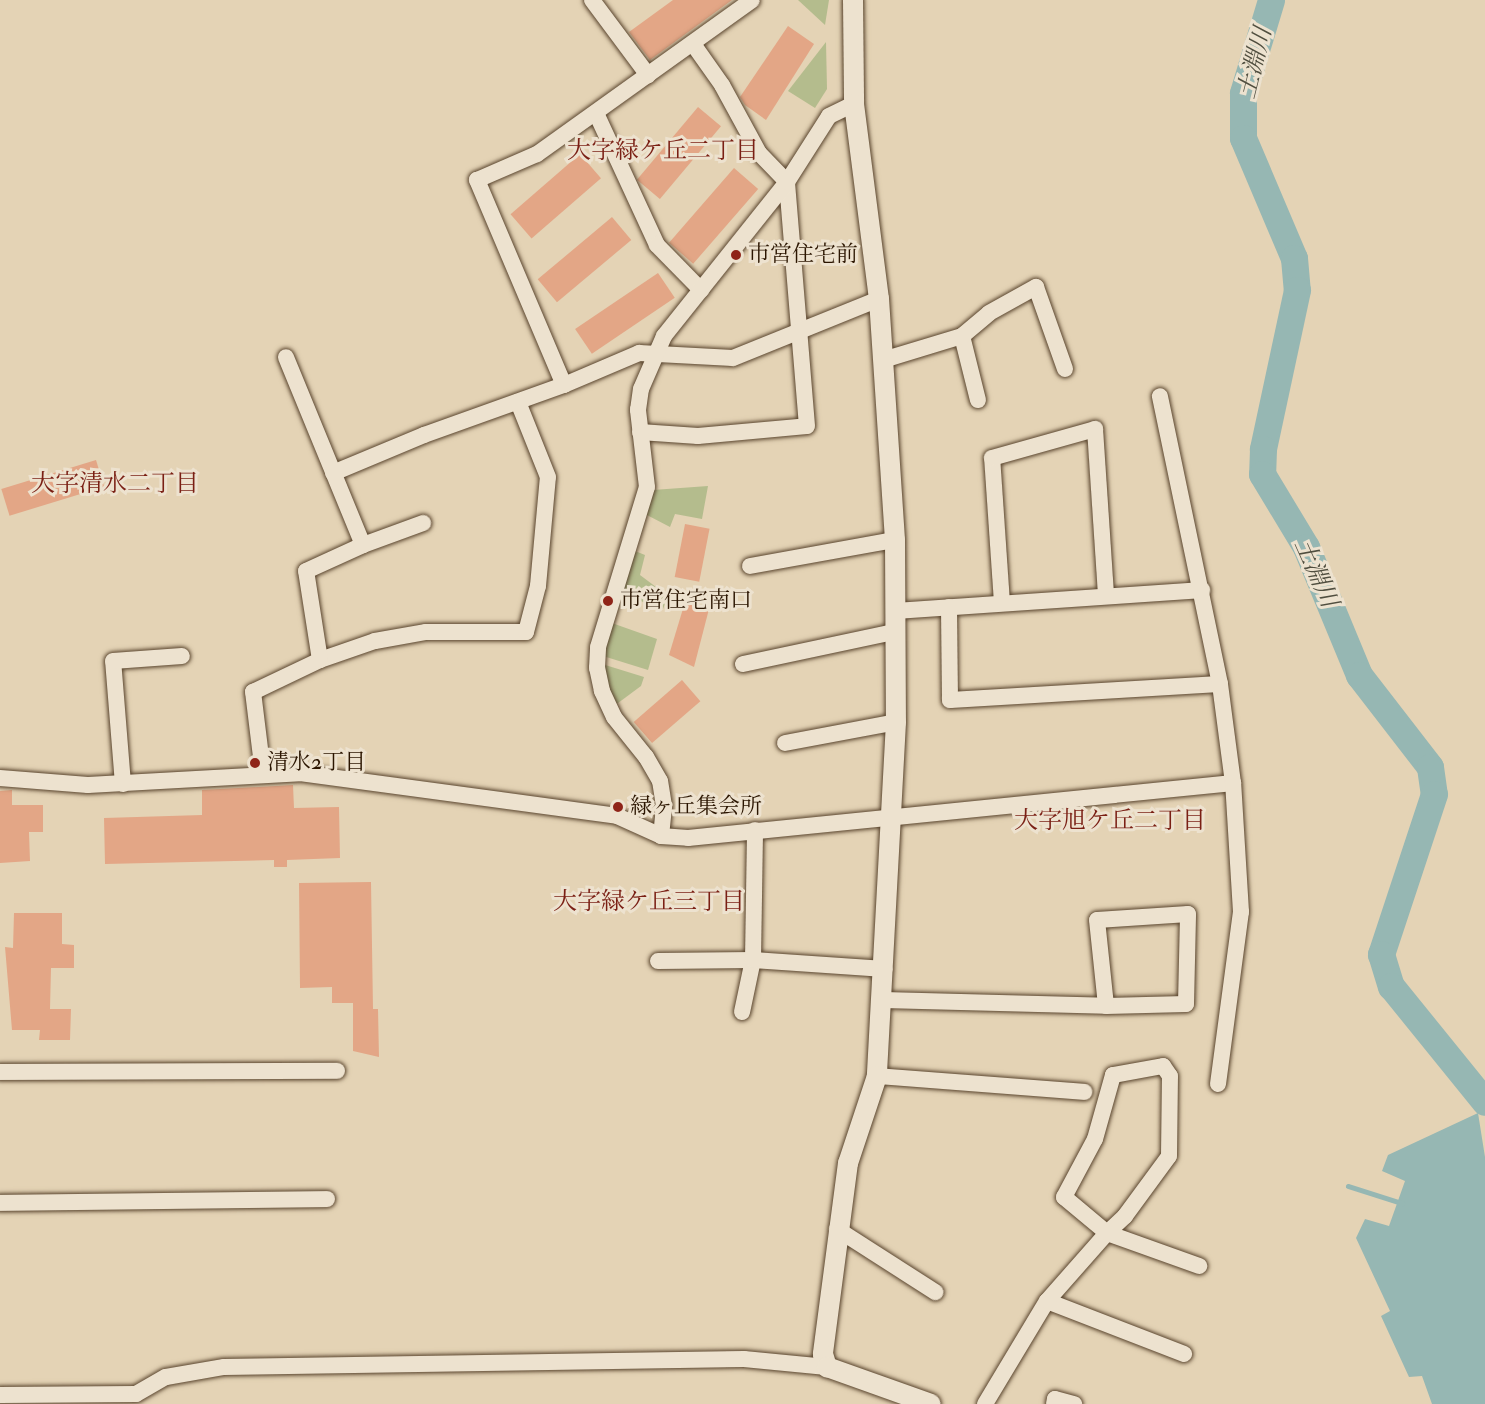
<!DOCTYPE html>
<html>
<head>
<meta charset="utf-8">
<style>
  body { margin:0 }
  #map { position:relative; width:1485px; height:1404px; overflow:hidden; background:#e4d3b5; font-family:"IM FELL Double Pica","Noto Serif JP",serif }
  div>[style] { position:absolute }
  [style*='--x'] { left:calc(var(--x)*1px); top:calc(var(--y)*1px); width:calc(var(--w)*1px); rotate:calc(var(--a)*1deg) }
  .green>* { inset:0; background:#b4bc8d }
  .water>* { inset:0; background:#96b7b3 }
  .stream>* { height:4.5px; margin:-2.25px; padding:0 2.25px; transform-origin:2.25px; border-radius:2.25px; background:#96b7b3 }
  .river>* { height:27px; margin:-13.5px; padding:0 13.5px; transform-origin:13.5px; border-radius:13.5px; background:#96b7b3 }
  .building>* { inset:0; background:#e3a686; transform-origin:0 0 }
  .roads { filter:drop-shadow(0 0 2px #59442d) drop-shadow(0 0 2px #59442d) }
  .minor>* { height:16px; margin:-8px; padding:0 8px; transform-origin:8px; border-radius:8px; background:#ede2cf }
  .tertiary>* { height:20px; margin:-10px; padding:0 10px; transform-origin:10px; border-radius:10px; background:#ede2cf }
  .dots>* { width:16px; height:16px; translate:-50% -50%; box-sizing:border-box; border:3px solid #ede2cf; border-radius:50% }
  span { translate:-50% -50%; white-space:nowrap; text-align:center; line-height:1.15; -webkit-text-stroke:6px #ede2cf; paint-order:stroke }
  .poi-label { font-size:22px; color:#2b1500 }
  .left { translate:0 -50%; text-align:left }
  .water-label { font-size:24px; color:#504e3f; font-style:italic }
  .neighbourhood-label { font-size:24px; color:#7a1f14 }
</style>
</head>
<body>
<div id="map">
  <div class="green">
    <div style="clip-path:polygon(798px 0,829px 0,825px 25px)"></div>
    <div style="clip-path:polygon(826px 42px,827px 89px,815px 108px,788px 91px)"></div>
    <div style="clip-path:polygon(708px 486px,702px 519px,675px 514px,670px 527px,645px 514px,653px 490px)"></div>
    <div style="clip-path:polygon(630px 549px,645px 555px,640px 575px,668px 596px,663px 609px,618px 593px)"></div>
    <div style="clip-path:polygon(609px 622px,657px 639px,648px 670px,603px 656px)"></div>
    <div style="clip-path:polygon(602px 664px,644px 677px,641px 686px,614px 706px)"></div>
  </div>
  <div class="water">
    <div style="clip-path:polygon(1478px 1113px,1485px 1157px,1485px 1404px,1432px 1404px,1422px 1376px,1409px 1377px,1381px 1316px,1390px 1311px,1356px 1238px,1365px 1219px,1389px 1226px,1405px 1181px,1382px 1171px,1388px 1155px)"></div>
  </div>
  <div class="stream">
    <div style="--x:1348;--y:1186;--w:57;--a:17.5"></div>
  </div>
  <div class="river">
    <div style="--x:1271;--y:0;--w:97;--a:106.8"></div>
    <div style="--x:1243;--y:93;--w:45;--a:90"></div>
    <div style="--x:1243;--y:138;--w:130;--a:67"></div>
    <div style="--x:1294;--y:258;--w:32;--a:85"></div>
    <div style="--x:1297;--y:290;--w:163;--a:102.1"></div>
    <div style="--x:1263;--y:449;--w:25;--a:92"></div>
    <div style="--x:1262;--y:474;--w:85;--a:58.9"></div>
    <div style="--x:1306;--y:547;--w:139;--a:67.5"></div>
    <div style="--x:1359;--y:675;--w:116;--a:52.3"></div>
    <div style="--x:1430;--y:767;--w:27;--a:82"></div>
    <div style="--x:1434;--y:794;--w:169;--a:108.3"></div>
    <div style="--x:1381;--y:954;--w:34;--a:73"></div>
    <div style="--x:1391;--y:986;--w:149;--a:51"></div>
  </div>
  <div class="building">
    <div style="clip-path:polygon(673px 0,732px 0,650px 60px,629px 32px)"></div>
    <div style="clip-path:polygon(788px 26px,814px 44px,766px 120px,745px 105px,740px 97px)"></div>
    <div style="left:698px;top:107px;width:30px;height:95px;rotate:40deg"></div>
    <div style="left:580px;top:154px;width:32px;height:92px;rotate:49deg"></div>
    <div style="left:734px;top:168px;width:32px;height:99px;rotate:41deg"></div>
    <div style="left:612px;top:217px;width:30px;height:97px;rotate:50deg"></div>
    <div style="left:658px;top:273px;width:30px;height:100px;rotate:56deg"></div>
    <div style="left:96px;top:460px;width:28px;height:99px;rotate:73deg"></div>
    <div style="left:685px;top:524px;width:25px;height:54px;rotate:11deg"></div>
    <div style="clip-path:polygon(685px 602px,709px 609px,694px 667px,669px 655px)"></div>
    <div style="left:682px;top:680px;width:28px;height:64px;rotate:49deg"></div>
    <div style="clip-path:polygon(293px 785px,294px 808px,339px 807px,340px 858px,287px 860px,287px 867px,274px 867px,274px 860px,105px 864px,104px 818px,202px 815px,202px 790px)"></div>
    <div style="clip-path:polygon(12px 790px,12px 805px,43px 805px,43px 832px,29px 832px,30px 861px,0 863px,0 791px)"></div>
    <div style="clip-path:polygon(371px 882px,373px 1009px,378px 1009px,379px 1057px,353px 1051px,353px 1003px,332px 1003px,332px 987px,300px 988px,299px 883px)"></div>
    <div style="clip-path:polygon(14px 913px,62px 913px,62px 944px,74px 945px,74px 968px,51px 968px,50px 1009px,71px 1009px,70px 1040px,39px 1040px,40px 1030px,12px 1030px,5px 947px,13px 948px)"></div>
  </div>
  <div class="roads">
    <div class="minor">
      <div style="--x:592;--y:0;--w:94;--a:53.3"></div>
      <div style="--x:596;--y:113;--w:145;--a:65.2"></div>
      <div style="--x:657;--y:245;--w:63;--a:45.6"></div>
      <div style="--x:962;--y:336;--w:66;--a:76"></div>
      <div style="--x:883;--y:360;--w:83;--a:-16.9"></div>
      <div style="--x:962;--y:336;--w:35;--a:-40"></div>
      <div style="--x:989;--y:313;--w:54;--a:-29"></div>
      <div style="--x:1036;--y:287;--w:87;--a:70.5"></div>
      <div style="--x:564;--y:385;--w:223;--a:-113"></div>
      <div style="--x:477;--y:180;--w:65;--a:-23.4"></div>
      <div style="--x:537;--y:154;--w:264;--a:-35.6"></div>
      <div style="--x:640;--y:432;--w:58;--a:3.9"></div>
      <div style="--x:698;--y:436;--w:109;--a:-5.2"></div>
      <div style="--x:807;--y:426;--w:245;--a:-94.7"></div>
      <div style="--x:787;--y:182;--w:40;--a:-134"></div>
      <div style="--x:759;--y:153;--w:77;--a:-118.6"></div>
      <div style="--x:722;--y:85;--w:50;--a:-125.3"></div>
      <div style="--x:333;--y:473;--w:99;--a:-22.7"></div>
      <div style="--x:424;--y:435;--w:149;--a:-19.7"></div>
      <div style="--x:564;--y:385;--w:82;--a:-23.1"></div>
      <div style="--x:639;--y:353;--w:94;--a:3"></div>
      <div style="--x:733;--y:358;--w:157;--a:-22"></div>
      <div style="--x:363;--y:545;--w:64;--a:-20.1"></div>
      <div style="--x:750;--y:566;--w:147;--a:-10.2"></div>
      <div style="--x:1002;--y:603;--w:145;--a:-93.9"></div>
      <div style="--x:992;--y:458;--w:107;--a:-15.7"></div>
      <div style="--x:1095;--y:429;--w:167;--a:86.2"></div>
      <div style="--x:949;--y:607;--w:93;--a:89.4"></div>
      <div style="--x:950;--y:700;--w:270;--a:-3.4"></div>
      <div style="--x:896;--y:611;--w:307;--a:-3.9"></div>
      <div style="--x:320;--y:660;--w:58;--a:-19.1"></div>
      <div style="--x:375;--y:641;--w:52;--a:-10"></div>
      <div style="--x:426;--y:632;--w:100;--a:0"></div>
      <div style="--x:526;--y:632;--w:48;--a:-75.4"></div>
      <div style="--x:538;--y:586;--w:109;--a:-84.8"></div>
      <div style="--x:548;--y:477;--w:81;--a:-111.8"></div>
      <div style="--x:743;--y:664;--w:154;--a:-12"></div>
      <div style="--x:785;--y:743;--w:113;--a:-10.7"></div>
      <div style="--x:263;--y:773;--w:82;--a:-97"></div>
      <div style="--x:253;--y:692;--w:74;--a:-25.5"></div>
      <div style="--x:320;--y:660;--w:90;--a:-98.9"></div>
      <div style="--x:306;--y:571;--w:63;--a:-24.5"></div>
      <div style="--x:363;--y:545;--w:203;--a:-112.3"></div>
      <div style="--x:0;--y:778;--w:88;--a:4.5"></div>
      <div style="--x:88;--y:785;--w:212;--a:-3.2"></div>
      <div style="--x:300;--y:773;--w:320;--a:7.7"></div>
      <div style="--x:617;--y:816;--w:48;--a:24.4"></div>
      <div style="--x:661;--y:836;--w:27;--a:4"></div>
      <div style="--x:688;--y:838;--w:548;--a:-5.76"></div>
      <div style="--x:1233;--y:783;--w:100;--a:-97.5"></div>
      <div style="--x:1220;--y:684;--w:294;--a:-101.8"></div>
      <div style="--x:123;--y:784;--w:123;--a:-94.6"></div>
      <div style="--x:113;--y:661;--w:69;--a:-4.1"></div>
      <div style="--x:661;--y:836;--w:30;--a:-84"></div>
      <div style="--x:664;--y:806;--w:25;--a:-99"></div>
      <div style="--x:660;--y:781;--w:28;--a:-120"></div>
      <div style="--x:646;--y:757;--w:51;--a:-128.7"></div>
      <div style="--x:614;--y:717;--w:29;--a:-115"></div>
      <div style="--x:602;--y:691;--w:24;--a:-102"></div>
      <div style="--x:597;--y:668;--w:21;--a:-87"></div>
      <div style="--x:598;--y:647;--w:167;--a:-73"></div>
      <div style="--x:647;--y:487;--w:78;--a:-96.7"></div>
      <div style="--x:638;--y:410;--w:21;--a:-82"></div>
      <div style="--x:641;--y:389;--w:58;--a:-66.5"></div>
      <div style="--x:664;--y:336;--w:197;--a:-51.4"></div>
      <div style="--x:787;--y:182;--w:78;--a:-57.5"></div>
      <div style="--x:829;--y:116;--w:28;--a:-26"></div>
      <div style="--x:658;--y:961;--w:95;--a:-0.6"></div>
      <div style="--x:753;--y:960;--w:132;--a:3.9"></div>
      <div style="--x:883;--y:1000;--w:223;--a:1.5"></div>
      <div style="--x:1106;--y:1006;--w:80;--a:-1.4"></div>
      <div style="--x:1186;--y:1004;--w:90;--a:-88.7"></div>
      <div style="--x:1188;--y:914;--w:91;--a:176.2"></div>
      <div style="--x:1097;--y:920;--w:86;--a:84"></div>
      <div style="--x:742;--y:1012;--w:53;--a:-78.1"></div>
      <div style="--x:753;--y:960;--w:130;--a:-89.1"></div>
      <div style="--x:0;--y:1072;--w:337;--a:-0.2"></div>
      <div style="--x:877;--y:1076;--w:208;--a:4.4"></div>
      <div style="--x:1218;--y:1084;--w:174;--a:-82.4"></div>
      <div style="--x:1241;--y:912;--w:129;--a:-93.5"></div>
      <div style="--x:0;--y:1203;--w:327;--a:-0.7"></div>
      <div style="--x:837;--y:1229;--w:117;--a:32.7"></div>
      <div style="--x:1047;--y:1301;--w:147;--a:21.1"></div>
      <div style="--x:0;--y:1395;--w:136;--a:-0.4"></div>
      <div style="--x:136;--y:1394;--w:34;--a:-30"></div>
      <div style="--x:166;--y:1377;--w:59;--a:-9.8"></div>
      <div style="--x:224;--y:1367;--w:520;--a:-0.88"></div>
      <div style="--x:744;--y:1359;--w:83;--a:5.5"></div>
      <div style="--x:985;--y:1404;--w:120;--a:-59"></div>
      <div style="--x:1047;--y:1301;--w:91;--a:-48.6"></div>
      <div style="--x:1107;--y:1233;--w:25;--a:-43"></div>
      <div style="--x:1125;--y:1216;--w:74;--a:-53.7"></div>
      <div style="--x:1169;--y:1156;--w:80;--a:-89.3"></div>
      <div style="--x:1170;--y:1076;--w:12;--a:-125"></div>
      <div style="--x:1163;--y:1066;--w:51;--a:169.8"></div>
      <div style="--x:1113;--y:1075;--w:66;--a:105.7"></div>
      <div style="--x:1095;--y:1139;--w:66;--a:118.1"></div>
      <div style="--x:1064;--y:1197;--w:56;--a:39.9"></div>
      <div style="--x:1107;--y:1233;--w:98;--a:19.7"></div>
      <div style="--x:1054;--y:1404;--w:5;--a:-79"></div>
      <div style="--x:1055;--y:1399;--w:20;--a:15"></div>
    </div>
    <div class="tertiary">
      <div style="--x:853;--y:0;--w:104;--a:89.4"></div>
      <div style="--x:854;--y:104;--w:197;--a:82.7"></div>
      <div style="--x:879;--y:299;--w:242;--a:86.2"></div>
      <div style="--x:895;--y:540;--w:182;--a:89.7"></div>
      <div style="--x:896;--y:722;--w:355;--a:93.1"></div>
      <div style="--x:877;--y:1076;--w:92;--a:108.4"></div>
      <div style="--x:848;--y:1163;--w:193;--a:97.5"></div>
      <div style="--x:823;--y:1354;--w:14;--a:73"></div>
      <div style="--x:827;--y:1367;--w:110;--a:19.6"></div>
    </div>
  </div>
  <div class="dots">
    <div style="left:736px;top:255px;background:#8f2418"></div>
    <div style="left:608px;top:601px;background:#8f2418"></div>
    <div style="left:255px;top:763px;background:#8f2418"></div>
    <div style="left:618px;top:807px;background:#8f2418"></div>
  </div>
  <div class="poi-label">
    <span class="left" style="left:748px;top:255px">市営住宅前</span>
    <span class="left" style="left:620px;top:601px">市営住宅南口</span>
    <span class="left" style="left:267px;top:763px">清水2丁目</span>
    <span class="left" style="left:630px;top:807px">緑ヶ丘集会所</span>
  </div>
  <div class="water-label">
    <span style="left:1255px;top:63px;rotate:-76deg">土淵川</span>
    <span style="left:1316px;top:573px;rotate:66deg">土淵川</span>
  </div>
  <div class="neighbourhood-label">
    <span style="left:663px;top:151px">大字緑ケ丘二丁目</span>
    <span style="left:115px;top:484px">大字清水二丁目</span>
    <span style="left:1110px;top:821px">大字旭ケ丘二丁目</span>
    <span style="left:649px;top:902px">大字緑ケ丘三丁目</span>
  </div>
</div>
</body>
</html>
